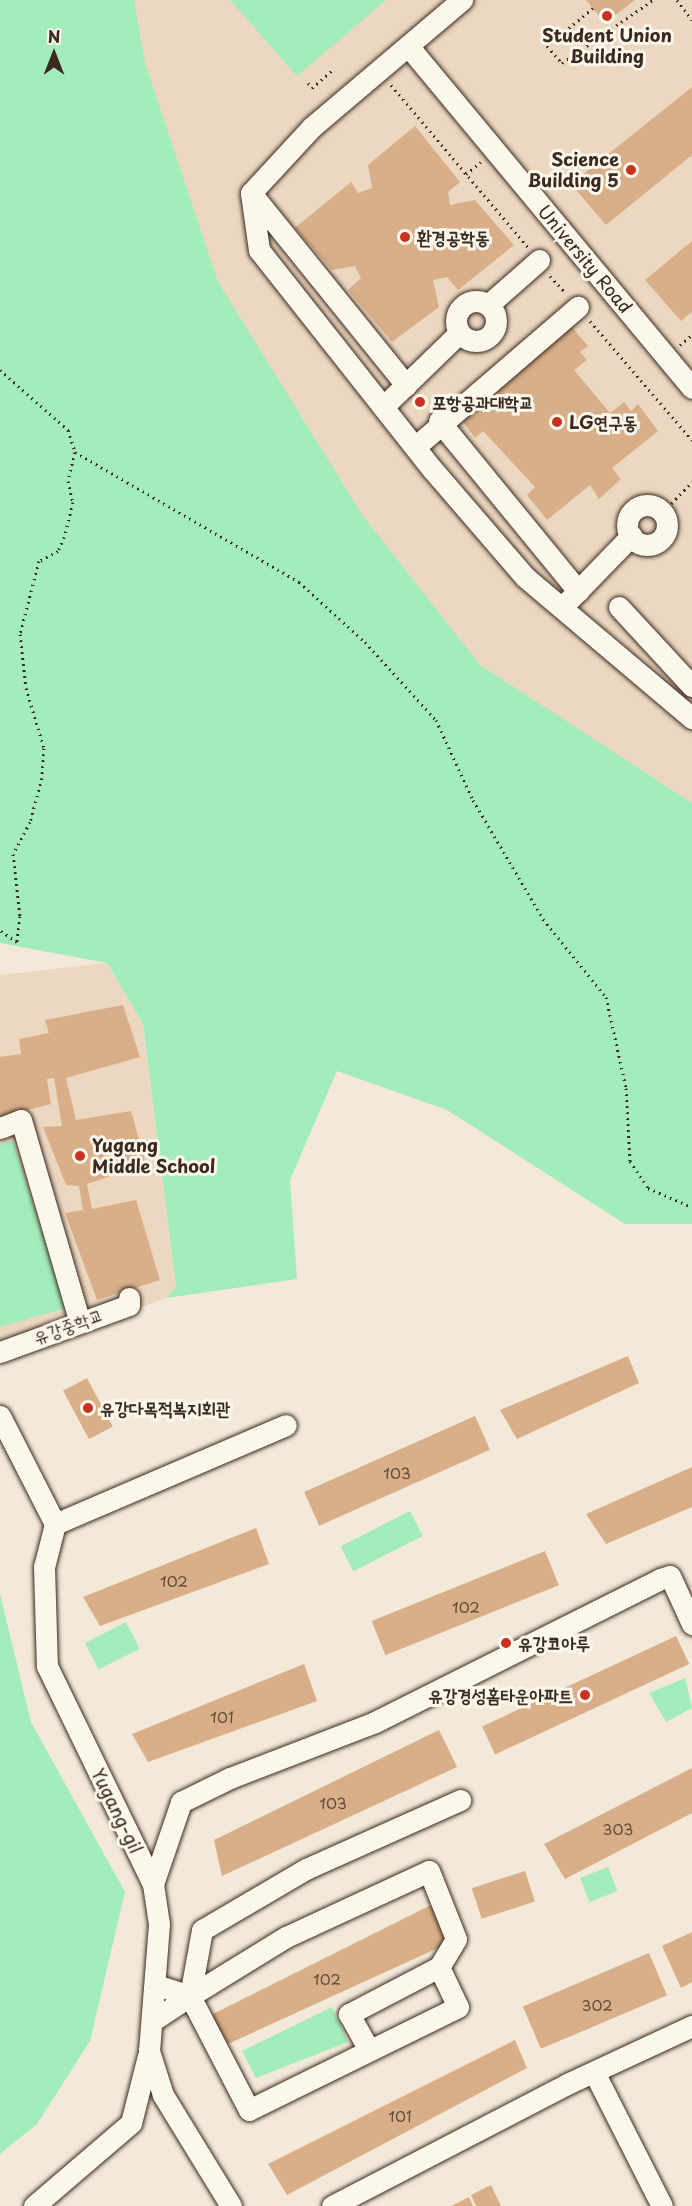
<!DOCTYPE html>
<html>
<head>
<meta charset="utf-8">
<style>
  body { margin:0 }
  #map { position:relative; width:692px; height:2206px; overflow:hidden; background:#f4e9d8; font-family:"Playpen Sans","Poor Story",sans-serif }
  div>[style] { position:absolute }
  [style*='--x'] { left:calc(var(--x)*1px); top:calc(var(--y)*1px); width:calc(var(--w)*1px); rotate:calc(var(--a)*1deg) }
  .built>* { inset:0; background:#ecd8c0 }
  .green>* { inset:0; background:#a3ecbb; transform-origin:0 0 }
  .building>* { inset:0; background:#d8af89; transform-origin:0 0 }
  .path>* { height:3px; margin-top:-1.5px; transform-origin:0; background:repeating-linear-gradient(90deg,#3b2a1e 0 1.5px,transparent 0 6px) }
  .roads { filter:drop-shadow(0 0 2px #3b2a1e) drop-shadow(0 0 2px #3b2a1e) }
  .minor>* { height:21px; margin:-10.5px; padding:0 10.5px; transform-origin:10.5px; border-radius:10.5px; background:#fbf7ec }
  .minor>.ring { margin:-10.5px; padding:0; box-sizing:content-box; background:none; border:21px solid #fbf7ec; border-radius:50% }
  .dots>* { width:16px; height:16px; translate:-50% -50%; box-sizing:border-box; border:3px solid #fbf7ec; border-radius:50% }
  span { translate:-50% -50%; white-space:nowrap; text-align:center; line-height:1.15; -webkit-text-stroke:6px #fbf7ec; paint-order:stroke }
  .number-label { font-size:15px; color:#624b39 }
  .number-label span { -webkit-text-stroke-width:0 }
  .poi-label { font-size:18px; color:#3b2a1e; font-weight:700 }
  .right { translate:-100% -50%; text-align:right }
  .left { translate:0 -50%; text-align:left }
  .street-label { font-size:18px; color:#3b2a1e }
  .north { position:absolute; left:24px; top:24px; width:60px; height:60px; -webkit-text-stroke:4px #fbf7ec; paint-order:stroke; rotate:0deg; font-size:16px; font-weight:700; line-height:24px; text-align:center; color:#3b2a1e }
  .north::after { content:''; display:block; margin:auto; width:21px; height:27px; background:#3b2a1e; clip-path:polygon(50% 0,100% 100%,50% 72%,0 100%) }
</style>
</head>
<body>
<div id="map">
  <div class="built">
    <div style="clip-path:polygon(0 0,692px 0,692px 984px)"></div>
    <div style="clip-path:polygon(107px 963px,143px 1024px,176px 1287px,166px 1298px,0 1360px,0 975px)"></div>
  </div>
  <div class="green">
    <div style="clip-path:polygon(0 0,134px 0,145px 63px,218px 282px,363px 516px,480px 665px,692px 803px,692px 1224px,625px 1224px,447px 1110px,337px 1071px,290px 1180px,297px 1279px,166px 1298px,176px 1287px,143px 1024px,107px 963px,0 943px)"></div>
    <div style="clip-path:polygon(230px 0,386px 0,297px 76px)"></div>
    <div style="clip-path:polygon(13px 1141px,66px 1308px,0 1327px,0 1144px)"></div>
    <div style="left:410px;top:1511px;width:28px;height:78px;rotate:63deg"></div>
    <div style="clip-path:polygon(0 1594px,31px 1722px,125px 1892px,90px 2041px,37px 2124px,0 2154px)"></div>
    <div style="left:126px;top:1622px;width:30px;height:46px;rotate:63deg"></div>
    <div style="clip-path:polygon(685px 1678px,692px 1708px,666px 1722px,649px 1693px)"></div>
    <div style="left:608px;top:1867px;width:26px;height:30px;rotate:69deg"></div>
    <div style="clip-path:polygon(332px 2007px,348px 2042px,256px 2078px,242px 2051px)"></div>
  </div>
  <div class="building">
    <div style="clip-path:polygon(586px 0,635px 0,605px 23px)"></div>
    <div style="clip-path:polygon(692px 87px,692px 155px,606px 225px,571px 184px)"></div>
    <div style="clip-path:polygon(415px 126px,460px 182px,448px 192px,450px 205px,475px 200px,514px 245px,458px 290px,447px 277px,433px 280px,439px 307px,392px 342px,348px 290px,361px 278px,355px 266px,332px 270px,295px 228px,351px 182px,358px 193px,372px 188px,368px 165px)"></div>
    <div style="clip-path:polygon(692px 241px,692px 312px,681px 321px,645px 280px)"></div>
    <div style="clip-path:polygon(566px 320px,588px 346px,580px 352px,587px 360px,574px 370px,610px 413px,624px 402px,631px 411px,638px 404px,658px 431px,612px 468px,621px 479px,599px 499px,590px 485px,547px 520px,527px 495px,535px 487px,483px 431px,475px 438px,455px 411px)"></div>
    <div style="clip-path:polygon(123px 1005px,140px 1057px,66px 1078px,76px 1120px,131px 1111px,146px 1164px,87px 1184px,92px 1209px,136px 1200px,160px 1280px,97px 1300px,65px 1213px,83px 1210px,79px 1186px,66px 1185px,43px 1127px,62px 1126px,54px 1078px,47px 1079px,51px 1104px,0 1117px,0 1057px,21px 1054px,19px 1039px,49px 1033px,45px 1020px)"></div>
    <div style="clip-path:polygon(628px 1356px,639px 1383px,517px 1439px,500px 1410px)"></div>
    <div style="left:87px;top:1378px;width:55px;height:27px;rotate:62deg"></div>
    <div style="left:475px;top:1416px;width:37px;height:187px;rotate:66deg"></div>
    <div style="clip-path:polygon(692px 1467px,692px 1507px,606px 1544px,586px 1514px)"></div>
    <div style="clip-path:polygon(256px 1528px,269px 1564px,100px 1626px,83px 1597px)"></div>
    <div style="left:545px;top:1551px;width:37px;height:187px;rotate:68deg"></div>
    <div style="left:676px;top:1636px;width:31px;height:214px;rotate:65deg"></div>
    <div style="clip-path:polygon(304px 1664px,317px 1701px,148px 1762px,132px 1734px)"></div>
    <div style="clip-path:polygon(439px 1730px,457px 1767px,222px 1876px,214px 1840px)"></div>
    <div style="clip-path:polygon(692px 1768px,692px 1813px,565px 1879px,544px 1844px)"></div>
    <div style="left:525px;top:1871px;width:32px;height:56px;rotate:72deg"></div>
    <div style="clip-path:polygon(431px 1905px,449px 1943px,228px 2044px,211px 2015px)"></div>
    <div style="clip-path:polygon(692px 1932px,692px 1982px,681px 1988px,662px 1946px)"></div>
    <div style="left:649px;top:1953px;width:46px;height:137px;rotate:67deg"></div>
    <div style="clip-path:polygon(515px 2040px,527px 2068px,287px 2195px,268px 2164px)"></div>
    <div style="clip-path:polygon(491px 2185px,501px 2206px,476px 2206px,471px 2195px)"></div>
    <div style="clip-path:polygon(469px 2197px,473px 2206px,451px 2206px)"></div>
  </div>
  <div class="path">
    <div style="--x:677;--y:0;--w:25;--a:53"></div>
    <div style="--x:593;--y:8;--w:60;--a:140.4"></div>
    <div style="--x:547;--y:46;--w:23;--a:49"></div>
    <div style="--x:562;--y:63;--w:111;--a:-34.7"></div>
    <div style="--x:308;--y:83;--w:6;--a:51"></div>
    <div style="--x:312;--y:88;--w:28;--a:-41"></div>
    <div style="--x:391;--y:85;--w:212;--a:49.8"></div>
    <div style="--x:466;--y:174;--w:19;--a:-39"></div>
    <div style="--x:550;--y:276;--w:23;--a:47"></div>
    <div style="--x:590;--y:321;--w:157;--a:49.4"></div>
    <div style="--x:680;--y:345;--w:16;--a:-40"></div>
    <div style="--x:0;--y:370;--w:91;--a:41.4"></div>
    <div style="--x:68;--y:430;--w:23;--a:72"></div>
    <div style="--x:75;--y:452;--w:30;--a:104"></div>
    <div style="--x:68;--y:481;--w:22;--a:77"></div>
    <div style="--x:73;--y:502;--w:36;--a:104"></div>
    <div style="--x:64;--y:537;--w:15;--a:113"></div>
    <div style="--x:58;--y:551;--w:21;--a:152"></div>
    <div style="--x:39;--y:561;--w:75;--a:104.6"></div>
    <div style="--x:20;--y:634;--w:54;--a:83.7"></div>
    <div style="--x:26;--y:688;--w:63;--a:73.3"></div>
    <div style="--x:44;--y:748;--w:30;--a:94"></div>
    <div style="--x:42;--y:778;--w:46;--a:105.3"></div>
    <div style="--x:30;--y:822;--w:36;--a:118"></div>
    <div style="--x:13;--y:854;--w:62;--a:83.6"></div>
    <div style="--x:20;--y:916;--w:26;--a:97"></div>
    <div style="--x:17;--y:942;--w:21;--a:-145"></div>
    <div style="--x:75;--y:452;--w:259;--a:30.1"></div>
    <div style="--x:299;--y:582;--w:89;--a:42.3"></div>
    <div style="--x:365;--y:642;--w:105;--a:47.7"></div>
    <div style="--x:436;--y:720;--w:88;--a:65.2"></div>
    <div style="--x:473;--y:800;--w:138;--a:59.5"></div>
    <div style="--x:543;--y:919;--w:100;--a:51.1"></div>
    <div style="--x:606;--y:997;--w:93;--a:77.6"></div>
    <div style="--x:626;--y:1088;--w:73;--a:86.9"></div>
    <div style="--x:630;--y:1161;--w:32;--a:56"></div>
    <div style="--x:648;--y:1188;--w:48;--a:23.4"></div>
    <div style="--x:663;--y:512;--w:42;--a:-46"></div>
  </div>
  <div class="roads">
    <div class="minor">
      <div style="--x:409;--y:47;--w:443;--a:50.3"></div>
      <div style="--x:251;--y:193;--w:58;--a:82"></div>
      <div style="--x:259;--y:250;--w:280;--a:51.7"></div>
      <div style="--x:433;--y:470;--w:141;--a:49.3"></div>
      <div style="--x:525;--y:577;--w:219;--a:40.2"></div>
      <div style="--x:251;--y:193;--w:90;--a:-47.3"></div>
      <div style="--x:312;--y:127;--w:197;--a:-40.3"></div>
      <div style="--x:251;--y:193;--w:247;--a:51.1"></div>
      <div class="ring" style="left:456px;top:301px;width:19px;height:19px"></div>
      <div style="--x:488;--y:305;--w:68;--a:-41.4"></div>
      <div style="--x:383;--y:407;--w:106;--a:-44.2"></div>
      <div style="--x:439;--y:421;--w:220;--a:50.7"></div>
      <div style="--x:415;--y:447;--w:215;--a:-40.7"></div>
      <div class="ring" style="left:627px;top:505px;width:19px;height:19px"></div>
      <div style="--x:568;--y:601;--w:91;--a:-45.9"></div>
      <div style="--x:619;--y:607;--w:108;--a:47.3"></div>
      <div style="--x:0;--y:1128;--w:22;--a:-21"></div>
      <div style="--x:21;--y:1120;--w:208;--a:73.8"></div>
      <div style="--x:0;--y:1352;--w:137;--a:-20"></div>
      <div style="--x:129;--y:1305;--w:7;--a:-90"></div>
      <div style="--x:0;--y:1416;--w:121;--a:63"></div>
      <div style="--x:55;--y:1524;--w:44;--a:104.3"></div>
      <div style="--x:44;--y:1567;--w:99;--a:88.3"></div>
      <div style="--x:47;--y:1666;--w:242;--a:64.1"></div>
      <div style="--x:153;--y:1884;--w:40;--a:81.5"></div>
      <div style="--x:159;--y:1924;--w:127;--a:94.5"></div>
      <div style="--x:149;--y:2051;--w:46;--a:72.3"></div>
      <div style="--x:163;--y:2095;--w:130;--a:58.5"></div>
      <div style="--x:55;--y:1524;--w:251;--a:-23.2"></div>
      <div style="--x:153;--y:1884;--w:87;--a:-71.1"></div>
      <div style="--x:181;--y:1802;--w:55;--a:-26.1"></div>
      <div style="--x:230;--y:1778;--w:155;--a:-21.1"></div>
      <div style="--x:375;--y:1722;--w:319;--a:-26.6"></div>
      <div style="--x:660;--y:1579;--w:10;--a:-17"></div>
      <div style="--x:670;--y:1576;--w:53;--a:65.4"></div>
      <div style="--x:439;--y:1967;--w:44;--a:64.6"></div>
      <div style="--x:458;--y:2007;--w:233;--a:153.8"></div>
      <div style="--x:249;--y:2110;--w:128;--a:-117.4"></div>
      <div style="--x:190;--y:1996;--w:67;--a:-79.7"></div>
      <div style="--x:202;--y:1930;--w:121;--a:-30.4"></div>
      <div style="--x:306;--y:1869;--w:169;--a:-24.1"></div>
      <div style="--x:190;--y:1996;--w:113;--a:-31.6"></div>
      <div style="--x:286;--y:1937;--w:157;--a:-24.8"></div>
      <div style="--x:429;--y:1871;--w:73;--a:68.3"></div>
      <div style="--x:456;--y:1939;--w:33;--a:121"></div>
      <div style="--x:439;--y:1967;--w:102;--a:152.4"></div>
      <div style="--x:349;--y:2014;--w:41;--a:60.9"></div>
      <div style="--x:152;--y:2021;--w:45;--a:-33.3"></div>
      <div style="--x:190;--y:1996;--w:36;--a:-162"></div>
      <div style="--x:594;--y:2072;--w:150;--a:63.1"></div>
      <div style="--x:34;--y:2206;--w:128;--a:-40.6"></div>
      <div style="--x:131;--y:2123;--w:69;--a:-75.8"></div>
      <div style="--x:332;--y:2206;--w:265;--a:-27.4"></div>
      <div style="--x:567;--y:2084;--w:138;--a:-24.9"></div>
    </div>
  </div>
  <div class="dots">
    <div style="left:607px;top:16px;background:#c8321e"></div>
    <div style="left:631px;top:170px;background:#c8321e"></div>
    <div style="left:405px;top:237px;background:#c8321e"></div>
    <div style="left:420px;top:402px;background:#c8321e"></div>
    <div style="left:557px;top:422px;background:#c8321e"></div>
    <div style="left:80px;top:1156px;background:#c8321e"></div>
    <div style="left:88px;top:1408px;background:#c8321e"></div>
    <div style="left:506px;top:1643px;background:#c8321e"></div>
    <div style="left:585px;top:1695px;background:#c8321e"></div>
  </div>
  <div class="number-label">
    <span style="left:397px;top:1473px">103</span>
    <span style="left:174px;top:1581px">102</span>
    <span style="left:466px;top:1607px">102</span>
    <span style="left:222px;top:1717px">101</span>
    <span style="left:333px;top:1803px">103</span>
    <span style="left:618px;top:1829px">303</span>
    <span style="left:327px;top:1979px">102</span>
    <span style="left:597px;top:2005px">302</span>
    <span style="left:400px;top:2116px">101</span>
  </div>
  <div class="poi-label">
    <span style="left:607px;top:46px">Student Union<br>Building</span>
    <span class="right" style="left:619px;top:170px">Science<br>Building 5</span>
    <span class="left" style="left:417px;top:237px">환경공학동</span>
    <span class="left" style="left:432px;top:402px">포항공과대학교</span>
    <span class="left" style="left:569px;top:422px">LG연구동</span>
    <span class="left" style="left:92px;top:1156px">Yugang<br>Middle School</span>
    <span class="left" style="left:100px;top:1408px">유강다목적복지회관</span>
    <span class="left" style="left:518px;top:1643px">유강코아루</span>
    <span class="right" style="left:573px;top:1695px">유강경성홈타운아파트</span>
  </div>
  <div class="street-label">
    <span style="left:585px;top:259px;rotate:50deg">University Road</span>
    <span style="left:68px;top:1326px;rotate:-20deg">유강중학교</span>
    <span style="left:117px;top:1811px;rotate:64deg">Yugang-gil</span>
  </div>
  <div class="north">N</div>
</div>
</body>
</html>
